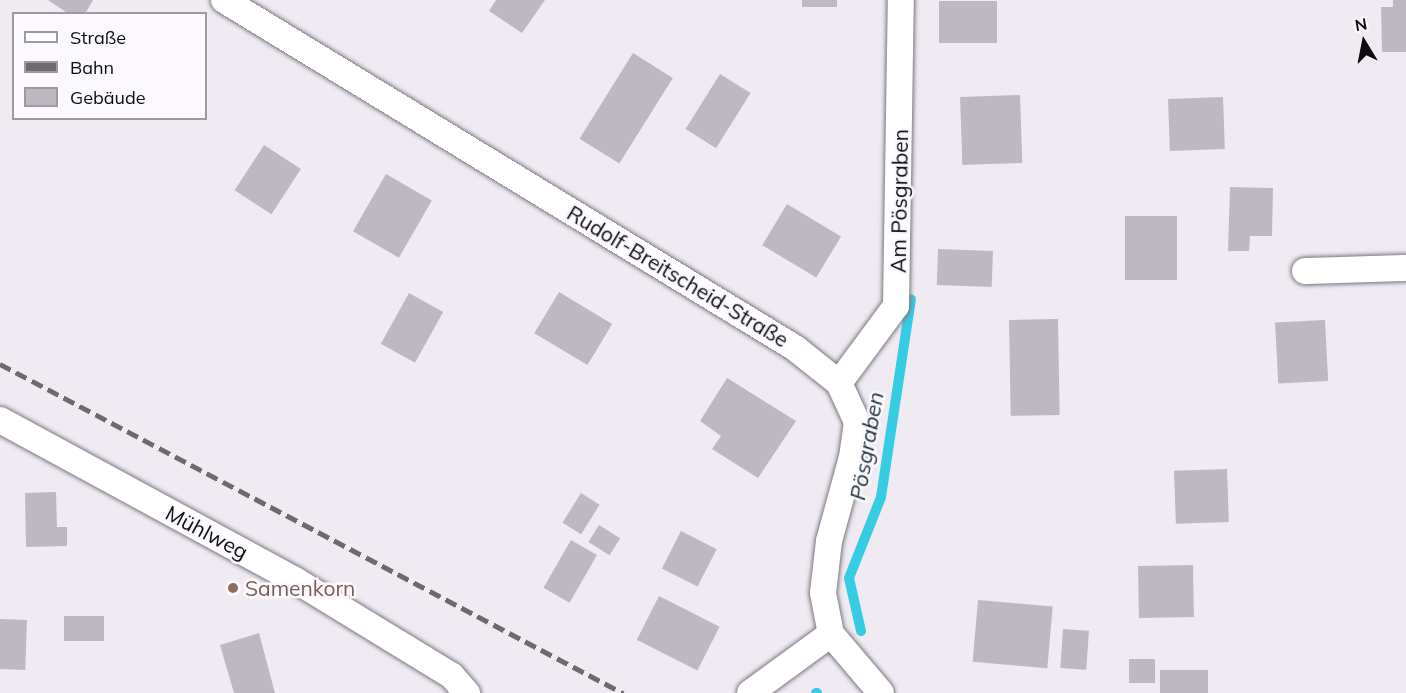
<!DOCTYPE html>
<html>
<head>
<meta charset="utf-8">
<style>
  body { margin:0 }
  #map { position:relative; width:1406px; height:693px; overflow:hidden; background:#f0ebf3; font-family:Mulish,sans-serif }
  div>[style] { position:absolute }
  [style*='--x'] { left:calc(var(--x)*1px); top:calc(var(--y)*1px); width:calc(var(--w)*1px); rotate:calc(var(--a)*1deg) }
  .stream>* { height:10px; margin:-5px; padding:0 5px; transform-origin:5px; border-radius:5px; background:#35cce4 }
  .building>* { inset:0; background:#bdb8c1; transform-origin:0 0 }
  .roads { filter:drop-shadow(0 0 2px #7d7880) drop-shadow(0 0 2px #7d7880) }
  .minor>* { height:26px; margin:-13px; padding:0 13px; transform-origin:13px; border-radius:13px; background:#fff }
  .rail>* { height:4.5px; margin-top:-2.25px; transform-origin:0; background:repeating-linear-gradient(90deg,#6d6a6f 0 12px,transparent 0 18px) }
  .dots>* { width:16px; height:16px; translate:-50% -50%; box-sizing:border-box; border:3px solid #fcf9fe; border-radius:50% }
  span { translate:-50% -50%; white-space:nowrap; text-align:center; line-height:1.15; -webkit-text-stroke:5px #fcf9fe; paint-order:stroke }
  .street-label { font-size:21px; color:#0c0b0d }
  .education-label { font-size:21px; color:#785e54 }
  .left { translate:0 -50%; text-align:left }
  .water-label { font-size:22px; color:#1e353a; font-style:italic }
  .legend { position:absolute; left:12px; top:12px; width:195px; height:108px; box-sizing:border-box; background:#fcf9fe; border:2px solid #9c9a9e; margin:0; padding:8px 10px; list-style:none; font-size:18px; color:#0c0b0d }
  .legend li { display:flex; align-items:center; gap:12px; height:30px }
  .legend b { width:30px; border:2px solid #9c9a9e }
  .north { position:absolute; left:1334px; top:12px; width:60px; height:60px; -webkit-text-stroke:4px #fcf9fe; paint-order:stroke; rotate:350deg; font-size:16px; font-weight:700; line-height:24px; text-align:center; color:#0c0b0d }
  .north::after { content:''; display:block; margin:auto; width:21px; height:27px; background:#0c0b0d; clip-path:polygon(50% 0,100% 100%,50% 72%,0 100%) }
</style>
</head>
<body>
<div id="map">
  <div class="stream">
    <div style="--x:861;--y:631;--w:54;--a:-102.8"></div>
    <div style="--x:849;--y:578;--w:87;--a:-68.4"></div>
    <div style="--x:881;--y:497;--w:200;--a:-81.4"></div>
    <div style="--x:816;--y:693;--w:1;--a:0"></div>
  </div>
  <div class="building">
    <div style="clip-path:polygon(48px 0,93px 0,85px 14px,69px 14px)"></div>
    <div style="clip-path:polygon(496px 0,545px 0,522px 33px,489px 11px)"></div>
    <div style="left:802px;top:0;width:35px;height:7px"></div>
    <div style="clip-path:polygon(1393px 0,1406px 0,1406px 52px,1382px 52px,1381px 7px,1393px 7px)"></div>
    <div style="left:939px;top:1px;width:58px;height:42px"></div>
    <div style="left:633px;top:53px;width:47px;height:101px;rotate:32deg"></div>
    <div style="left:720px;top:74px;width:36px;height:65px;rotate:32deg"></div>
    <div style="left:1020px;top:95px;width:68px;height:60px;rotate:88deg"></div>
    <div style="left:1223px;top:97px;width:52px;height:55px;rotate:88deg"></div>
    <div style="left:264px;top:145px;width:44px;height:54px;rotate:33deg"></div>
    <div style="left:386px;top:174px;width:53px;height:66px;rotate:30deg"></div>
    <div style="clip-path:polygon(1230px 187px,1273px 188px,1272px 236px,1250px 236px,1249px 251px,1228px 251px)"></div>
    <div style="left:787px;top:204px;width:63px;height:48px;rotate:31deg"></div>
    <div style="left:1125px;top:216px;width:52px;height:64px"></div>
    <div style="left:938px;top:249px;width:55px;height:36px;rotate:2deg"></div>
    <div style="left:559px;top:292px;width:62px;height:48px;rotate:31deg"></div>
    <div style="left:409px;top:293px;width:39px;height:58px;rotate:29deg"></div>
    <div style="left:1058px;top:319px;width:96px;height:49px;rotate:89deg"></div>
    <div style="left:1325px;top:320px;width:61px;height:50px;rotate:87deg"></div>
    <div style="clip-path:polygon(727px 378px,796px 421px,758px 478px,712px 449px,721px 436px,700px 421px)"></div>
    <div style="left:1227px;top:469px;width:53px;height:53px;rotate:88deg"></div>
    <div style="clip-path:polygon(56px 492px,57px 527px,67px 527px,67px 546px,26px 547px,25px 493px)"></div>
    <div style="left:581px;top:493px;width:22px;height:35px;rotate:32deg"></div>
    <div style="left:599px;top:525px;width:25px;height:20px;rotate:32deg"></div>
    <div style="left:681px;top:531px;width:40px;height:42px;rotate:27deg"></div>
    <div style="left:571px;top:540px;width:30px;height:55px;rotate:30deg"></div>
    <div style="left:1193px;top:565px;width:52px;height:55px;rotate:89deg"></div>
    <div style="left:659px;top:596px;width:68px;height:49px;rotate:27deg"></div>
    <div style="left:978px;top:600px;width:75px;height:62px;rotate:5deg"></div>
    <div style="left:64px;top:616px;width:40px;height:25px"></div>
    <div style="left:0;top:619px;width:27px;height:50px;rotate:2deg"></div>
    <div style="left:1063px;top:629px;width:26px;height:39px;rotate:4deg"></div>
    <div style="clip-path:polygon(259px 633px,275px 693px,234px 693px,220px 645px)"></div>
    <div style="left:1129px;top:659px;width:26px;height:24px"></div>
    <div style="left:1160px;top:670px;width:48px;height:23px"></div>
  </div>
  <div class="roads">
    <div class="minor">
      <div style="--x:224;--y:0;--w:669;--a:31.36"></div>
      <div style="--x:795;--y:348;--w:56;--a:38.5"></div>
      <div style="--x:839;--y:383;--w:43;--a:65.2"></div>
      <div style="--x:857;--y:422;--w:35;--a:98"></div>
      <div style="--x:852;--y:457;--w:87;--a:105.3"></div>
      <div style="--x:829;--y:541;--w:52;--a:96.6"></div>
      <div style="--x:823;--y:593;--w:42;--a:79"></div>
      <div style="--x:831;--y:634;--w:77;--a:49.7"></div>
      <div style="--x:1305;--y:271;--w:101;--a:-1.7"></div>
      <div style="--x:839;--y:383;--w:96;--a:-53.5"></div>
      <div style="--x:896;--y:306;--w:306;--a:-89.1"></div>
      <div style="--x:0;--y:420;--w:336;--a:28.5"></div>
      <div style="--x:295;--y:580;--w:184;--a:31.4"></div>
      <div style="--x:452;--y:676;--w:23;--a:49"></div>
      <div style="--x:750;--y:693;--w:100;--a:-36.1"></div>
    </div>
  </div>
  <div class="rail">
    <div style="--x:0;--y:364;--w:705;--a:27.84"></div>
  </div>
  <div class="dots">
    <div style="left:233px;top:588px;background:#8d6e63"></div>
  </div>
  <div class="street-label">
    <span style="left:899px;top:201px;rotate:-89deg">Am Pösgraben</span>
    <span style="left:678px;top:276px;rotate:31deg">Rudolf-Breitscheid-Straße</span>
    <span style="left:207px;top:532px;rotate:28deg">Mühlweg</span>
  </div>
  <div class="education-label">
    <span class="left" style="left:245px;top:588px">Samenkorn</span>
  </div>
  <div class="water-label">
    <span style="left:867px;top:446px;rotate:-80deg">Pösgraben</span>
  </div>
  <ul class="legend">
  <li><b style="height:8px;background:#fff"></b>Straße</li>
  <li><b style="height:8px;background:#6d6a6f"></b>Bahn</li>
  <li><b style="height:16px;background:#bdb8c1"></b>Gebäude</li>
  </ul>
  <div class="north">N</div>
</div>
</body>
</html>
